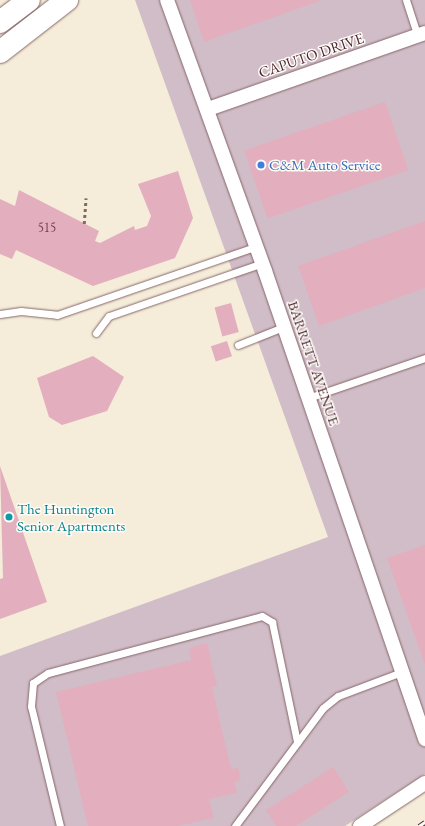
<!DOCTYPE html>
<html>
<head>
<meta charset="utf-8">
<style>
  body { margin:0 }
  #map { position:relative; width:425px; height:826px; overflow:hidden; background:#f5ecd9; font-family:"EB Garamond",serif }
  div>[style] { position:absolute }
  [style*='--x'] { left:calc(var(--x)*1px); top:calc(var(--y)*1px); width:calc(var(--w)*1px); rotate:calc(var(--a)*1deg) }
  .industrial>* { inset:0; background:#d1bdc8 }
  .building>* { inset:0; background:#e3aebe; transform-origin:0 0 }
  .path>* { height:2.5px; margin-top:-1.25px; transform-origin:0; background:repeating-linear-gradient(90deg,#866768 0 3px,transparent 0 6px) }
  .roads { filter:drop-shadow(0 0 1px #866768) drop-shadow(0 0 1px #866768) }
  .lane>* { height:7px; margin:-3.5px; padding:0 3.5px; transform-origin:3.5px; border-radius:3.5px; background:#fff }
  .street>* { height:14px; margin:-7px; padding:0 7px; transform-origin:7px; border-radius:7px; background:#fff }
  .primary>* { height:22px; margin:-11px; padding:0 11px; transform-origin:11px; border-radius:11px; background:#fff }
  .rail>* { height:4.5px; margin-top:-2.25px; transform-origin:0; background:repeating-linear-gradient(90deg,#fdfcf7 0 9px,#4a1f2b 0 18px); box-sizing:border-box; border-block:1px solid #4a1f2b }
  .dots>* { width:11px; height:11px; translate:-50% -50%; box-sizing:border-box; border:2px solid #fdfcf7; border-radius:50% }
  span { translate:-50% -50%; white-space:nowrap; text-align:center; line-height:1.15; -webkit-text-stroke:3px #fdfcf7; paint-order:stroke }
  .number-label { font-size:13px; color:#704350 }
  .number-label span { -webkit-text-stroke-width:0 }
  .street-label { font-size:15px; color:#4a1f2b }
  .shop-label { font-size:15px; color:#366cbe }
  .left { translate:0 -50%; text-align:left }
  .culture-label { font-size:15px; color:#0d838f }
</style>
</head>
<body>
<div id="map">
  <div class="industrial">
    <div style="clip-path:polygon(135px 0,425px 0,425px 774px,345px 826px,0 826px,0 656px,328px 537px)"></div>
  </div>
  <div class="building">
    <div style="clip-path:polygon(190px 0,322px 0,204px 42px)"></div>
    <div style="left:385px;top:102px;width:72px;height:149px;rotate:71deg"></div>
    <div style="clip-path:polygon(178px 171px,193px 218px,175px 258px,93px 286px,16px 250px,12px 259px,0 254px,0 199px,15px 206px,19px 190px,99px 231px,95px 241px,100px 243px,134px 226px,135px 230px,147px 226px,151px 216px,138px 184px)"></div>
    <div style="clip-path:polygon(425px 221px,425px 288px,319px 326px,298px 266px)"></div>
    <div style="left:231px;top:303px;width:30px;height:17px;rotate:75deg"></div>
    <div style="left:227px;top:341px;width:16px;height:17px;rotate:72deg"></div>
    <div style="clip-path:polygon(93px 356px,124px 377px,107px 411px,62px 425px,49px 417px,37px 378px)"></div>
    <div style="clip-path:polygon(0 466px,47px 602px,0 619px,0 579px,3px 578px)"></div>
    <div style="clip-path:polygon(425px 545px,425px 665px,387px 558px)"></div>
    <div style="clip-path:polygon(207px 643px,217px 686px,212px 687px,231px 769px,238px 768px,241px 780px,234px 782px,237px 793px,209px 799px,214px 818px,177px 826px,88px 826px,56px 692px,191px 660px,189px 648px)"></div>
    <div style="clip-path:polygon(333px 767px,349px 792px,296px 826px,276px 826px,266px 810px)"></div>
  </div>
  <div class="path">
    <div style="--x:84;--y:224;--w:26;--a:-86"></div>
  </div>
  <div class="roads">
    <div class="lane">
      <div style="--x:406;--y:0;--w:38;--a:72"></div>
      <div style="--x:0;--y:314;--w:21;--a:-8"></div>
      <div style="--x:21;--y:311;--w:36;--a:6"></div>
      <div style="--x:57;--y:315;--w:212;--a:-19"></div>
      <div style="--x:96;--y:333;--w:21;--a:-53"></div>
      <div style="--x:109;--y:316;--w:163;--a:-19"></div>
      <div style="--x:238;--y:345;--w:48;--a:-21.8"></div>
      <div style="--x:308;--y:398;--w:124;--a:-18.9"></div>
      <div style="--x:60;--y:826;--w:123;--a:-103.6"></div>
      <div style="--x:31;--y:706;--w:23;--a:-85"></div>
      <div style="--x:33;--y:683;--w:18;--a:-34"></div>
      <div style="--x:48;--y:673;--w:221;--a:-14.9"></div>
      <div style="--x:262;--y:616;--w:12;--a:31"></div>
      <div style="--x:272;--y:622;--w:123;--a:78.2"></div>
      <div style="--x:235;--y:826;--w:147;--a:-53.3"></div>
      <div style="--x:323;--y:708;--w:19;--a:-39"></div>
      <div style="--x:338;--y:696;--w:68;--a:-20.6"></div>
    </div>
    <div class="street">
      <div style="--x:167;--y:0;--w:288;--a:70.1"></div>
      <div style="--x:265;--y:271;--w:495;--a:71.1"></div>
      <div style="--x:208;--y:109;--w:230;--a:-19.3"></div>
      <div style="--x:360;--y:826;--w:78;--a:-33.5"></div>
    </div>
    <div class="primary">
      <div style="--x:0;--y:22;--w:36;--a:-37"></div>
      <div style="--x:0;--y:52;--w:85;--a:-37.8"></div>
    </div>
  </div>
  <div class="rail">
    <div style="--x:419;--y:826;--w:7;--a:-34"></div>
  </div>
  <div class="dots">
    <div style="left:261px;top:165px;background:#3f7fe0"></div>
    <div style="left:9px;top:517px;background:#0f9aa8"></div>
  </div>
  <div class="number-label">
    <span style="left:47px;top:228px">515</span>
  </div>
  <div class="street-label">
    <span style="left:311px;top:55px;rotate:-19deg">CAPUTO DRIVE</span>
    <span style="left:314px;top:363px;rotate:71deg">BARRETT AVENUE</span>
  </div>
  <div class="shop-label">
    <span class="left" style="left:269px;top:165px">C&amp;M Auto Service</span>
  </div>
  <div class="culture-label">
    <span class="left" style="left:17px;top:517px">The Huntington<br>Senior Apartments</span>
  </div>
</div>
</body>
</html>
